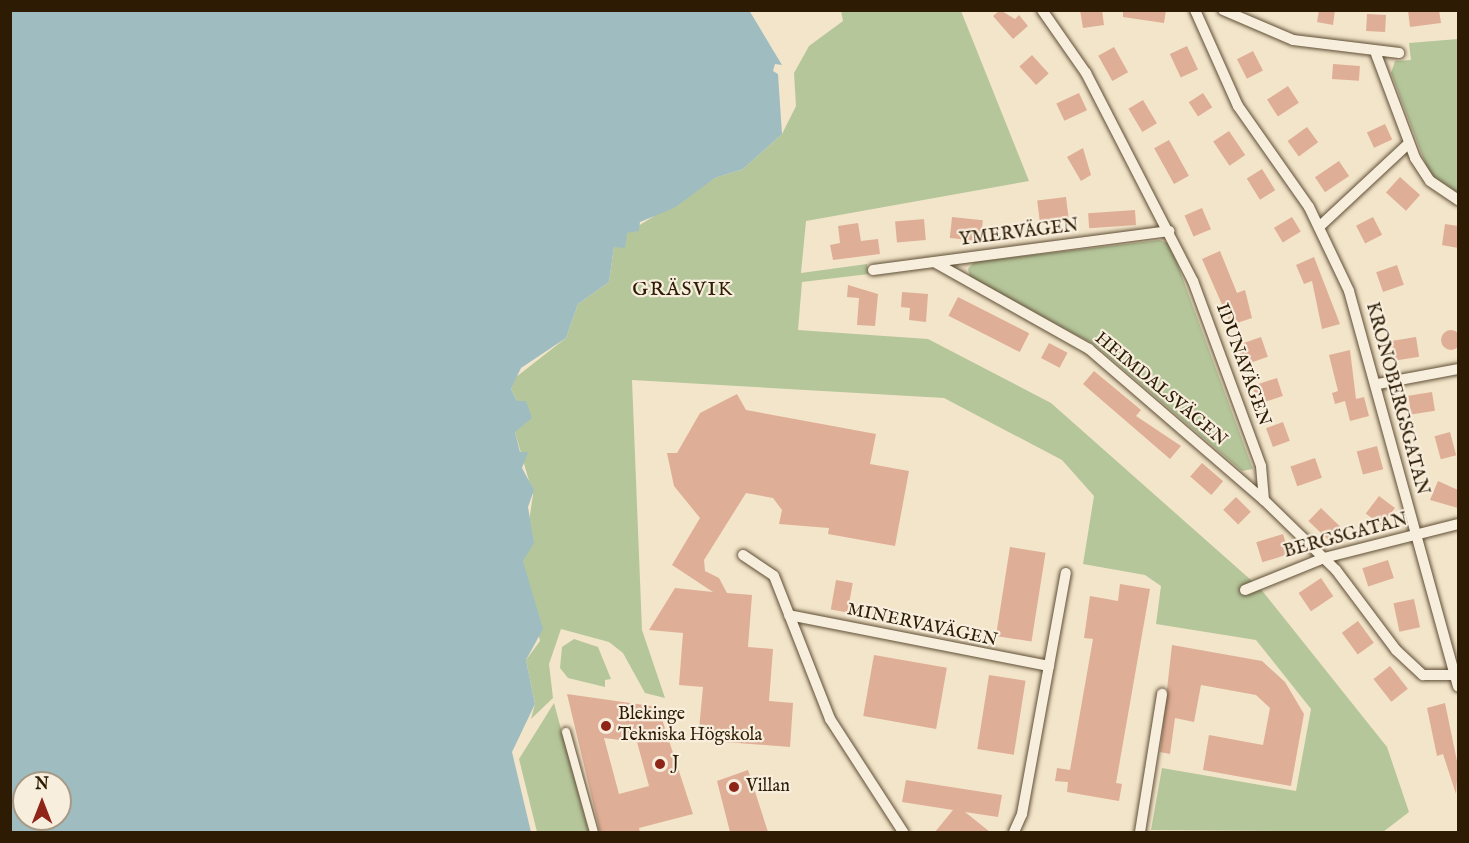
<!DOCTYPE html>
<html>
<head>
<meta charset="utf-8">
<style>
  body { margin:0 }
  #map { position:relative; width:1469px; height:843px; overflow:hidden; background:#f3e5ca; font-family:"IM FELL English",serif }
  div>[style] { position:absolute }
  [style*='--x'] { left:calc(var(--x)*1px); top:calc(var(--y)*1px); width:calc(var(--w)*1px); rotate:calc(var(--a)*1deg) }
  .green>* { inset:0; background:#b6c69b }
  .water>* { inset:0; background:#9fbdc0 }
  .building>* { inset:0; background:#dfae96; transform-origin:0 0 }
  .round { border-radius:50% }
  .roads { filter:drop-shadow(0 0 2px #5e4e35) drop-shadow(0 0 2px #5e4e35) }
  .pedestrian>* { height:8px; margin:-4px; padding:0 4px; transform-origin:4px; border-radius:4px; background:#f7eedd }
  .minor>* { height:10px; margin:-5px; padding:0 5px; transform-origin:5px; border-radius:5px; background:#f7eedd }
  .dots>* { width:16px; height:16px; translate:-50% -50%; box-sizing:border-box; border:3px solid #f7eedd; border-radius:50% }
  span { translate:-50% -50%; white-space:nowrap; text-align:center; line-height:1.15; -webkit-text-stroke:4.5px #f7eedd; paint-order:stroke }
  .street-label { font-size:18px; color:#2d1b03 }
  .poi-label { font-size:18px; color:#2d1b03 }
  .left { translate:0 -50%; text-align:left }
  .neighbourhood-label { font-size:20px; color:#2d1b03; letter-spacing:1.5px }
  .frame { position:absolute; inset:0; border:12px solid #2d1b03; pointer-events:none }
  .north { position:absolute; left:12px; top:771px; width:60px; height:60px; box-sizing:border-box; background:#f7eedd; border:2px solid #a69a86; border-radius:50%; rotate:0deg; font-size:16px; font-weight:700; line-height:24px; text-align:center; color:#2d1b03 }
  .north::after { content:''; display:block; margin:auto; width:21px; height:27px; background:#8f2418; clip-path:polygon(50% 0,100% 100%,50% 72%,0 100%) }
</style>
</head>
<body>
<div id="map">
  <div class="green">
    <div style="clip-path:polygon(841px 11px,961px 11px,1029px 181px,806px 221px,801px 273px,867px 264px,869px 274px,802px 282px,798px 330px,928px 339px,1051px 403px,1260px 588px,1387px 747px,1409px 812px,1383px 832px,1151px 830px,1162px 768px,1296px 791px,1311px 709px,1256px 640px,1156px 624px,1161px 586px,1145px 575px,1083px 564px,1094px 496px,1062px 460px,944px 398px,632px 380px,642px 630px,665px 698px,645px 693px,623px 653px,609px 642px,561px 629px,549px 664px,553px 698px,531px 719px,535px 704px,526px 660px,540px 641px,523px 561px,533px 495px,515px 432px,517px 401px,511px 389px,516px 377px,566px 338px,578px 304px,609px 282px,614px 247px,627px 233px,715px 178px,743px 169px,782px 134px,796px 106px,794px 73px,809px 46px,843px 21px)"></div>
    <div style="clip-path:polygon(1458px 39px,1458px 193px,1429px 173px,1391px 73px,1395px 61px,1411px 60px,1409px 43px)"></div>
    <div style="clip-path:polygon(1160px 240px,1170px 244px,1253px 469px,1242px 471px,1095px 345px,970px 277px,968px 269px,974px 262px)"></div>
    <div style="clip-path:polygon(574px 639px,598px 647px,611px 679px,605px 680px,605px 687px,568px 678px,560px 668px,562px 647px)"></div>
    <div style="clip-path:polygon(554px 703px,589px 832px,537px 832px,519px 759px)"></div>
  </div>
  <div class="water">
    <div style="clip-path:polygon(evenodd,749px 10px,782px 65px,775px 64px,773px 71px,778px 74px,782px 134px,743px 169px,715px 178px,674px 208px,640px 222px,639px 231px,627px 233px,625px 248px,614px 247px,609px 282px,578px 304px,566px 338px,521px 368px,511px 389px,517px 401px,526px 401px,532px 418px,515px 432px,520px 452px,528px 452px,522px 468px,534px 490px,528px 507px,534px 543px,523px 561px,543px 629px,526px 660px,535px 704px,512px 752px,531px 832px,11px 832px,11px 11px,749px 10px,24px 783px,60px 783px,60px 819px,24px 819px,24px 783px)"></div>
  </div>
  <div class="building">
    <div style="clip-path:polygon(1000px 10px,1015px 19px,1019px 15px,1028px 26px,1013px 39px,993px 16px)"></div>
    <div style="clip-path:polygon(1080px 10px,1102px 10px,1104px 25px,1083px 28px)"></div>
    <div style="clip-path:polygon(1123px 10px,1166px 10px,1164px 23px,1123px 17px)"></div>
    <div style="clip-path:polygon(1319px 10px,1335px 10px,1333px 25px,1317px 22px)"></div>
    <div style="clip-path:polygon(1408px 10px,1439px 10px,1441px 23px,1410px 27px)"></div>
    <div style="left:1367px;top:14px;width:19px;height:17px;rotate:3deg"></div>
    <div style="left:1187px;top:46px;width:26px;height:19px;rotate:65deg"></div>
    <div style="left:1114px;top:47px;width:29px;height:18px;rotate:61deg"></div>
    <div style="left:1253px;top:51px;width:22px;height:18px;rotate:63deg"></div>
    <div style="left:1032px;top:55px;width:25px;height:17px;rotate:48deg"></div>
    <div style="left:1333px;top:64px;width:27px;height:15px;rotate:4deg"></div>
    <div style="left:1288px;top:86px;width:20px;height:25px;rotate:57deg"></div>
    <div style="left:1079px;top:93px;width:19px;height:25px;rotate:65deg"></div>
    <div style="left:1203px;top:93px;width:17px;height:17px;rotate:57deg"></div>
    <div style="left:1143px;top:100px;width:27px;height:17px;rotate:59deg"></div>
    <div style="left:1385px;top:124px;width:17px;height:20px;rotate:65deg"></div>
    <div style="left:1307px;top:127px;width:19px;height:24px;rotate:54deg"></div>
    <div style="left:1229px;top:131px;width:29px;height:19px;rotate:56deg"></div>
    <div style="left:1169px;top:140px;width:41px;height:17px;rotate:61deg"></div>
    <div style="clip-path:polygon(1083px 148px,1091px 175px,1081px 181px,1067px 157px)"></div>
    <div style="left:1339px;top:161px;width:18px;height:29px;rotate:56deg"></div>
    <div style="left:1262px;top:169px;width:25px;height:18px;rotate:58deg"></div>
    <div style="left:1400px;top:177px;width:27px;height:21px;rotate:42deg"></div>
    <div style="left:1066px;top:197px;width:24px;height:29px;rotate:83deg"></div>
    <div style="left:1202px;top:208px;width:23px;height:19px;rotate:67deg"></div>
    <div style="left:1135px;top:210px;width:15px;height:47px;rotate:86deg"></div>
    <div style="left:952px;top:217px;width:31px;height:21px;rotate:6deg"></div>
    <div style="left:1292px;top:217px;width:17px;height:21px;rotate:59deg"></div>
    <div style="left:1373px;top:217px;width:20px;height:19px;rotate:63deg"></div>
    <div style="left:924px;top:219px;width:21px;height:29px;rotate:85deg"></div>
    <div style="clip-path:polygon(858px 223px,861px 241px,878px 239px,880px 254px,833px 260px,830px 245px,840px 243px,838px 226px)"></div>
    <div style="clip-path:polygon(1445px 224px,1458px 226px,1458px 248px,1442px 245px)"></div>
    <div style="clip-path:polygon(1220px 251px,1237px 293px,1245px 290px,1252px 318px,1231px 325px,1202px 259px)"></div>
    <div style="clip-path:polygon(1314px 257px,1340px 324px,1322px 329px,1312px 281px,1304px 284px,1296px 265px)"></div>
    <div style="left:1397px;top:265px;width:21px;height:22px;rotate:71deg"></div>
    <div style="clip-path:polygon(848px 285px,878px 294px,875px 326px,857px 325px,859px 298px,847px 297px)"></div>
    <div style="clip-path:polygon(902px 292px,928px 294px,926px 322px,909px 320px,910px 308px,901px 307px)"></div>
    <div style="left:958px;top:297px;width:80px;height:21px;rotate:27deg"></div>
    <div class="round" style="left:1441px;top:330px;width:20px;height:20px"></div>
    <div style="left:1261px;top:337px;width:21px;height:25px;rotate:71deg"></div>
    <div style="left:1416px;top:337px;width:20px;height:25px;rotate:81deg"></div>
    <div style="left:1049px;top:343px;width:21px;height:17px;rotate:28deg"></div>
    <div style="clip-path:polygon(1350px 350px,1356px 399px,1364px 397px,1369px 416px,1350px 421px,1345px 401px,1335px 404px,1332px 393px,1338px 391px,1329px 355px)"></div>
    <div style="clip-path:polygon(1094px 371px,1141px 410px,1136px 416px,1181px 446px,1170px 459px,1083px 384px)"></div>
    <div style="left:1277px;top:378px;width:19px;height:26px;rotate:72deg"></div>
    <div style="left:1432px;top:392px;width:19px;height:24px;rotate:81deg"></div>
    <div style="clip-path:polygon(737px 394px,746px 410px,876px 434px,870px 464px,909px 471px,895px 546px,828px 534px,829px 528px,779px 524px,782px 510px,773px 498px,746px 493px,704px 560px,705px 571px,719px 578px,727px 593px,752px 595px,748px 647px,773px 649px,769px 701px,793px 703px,790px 747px,698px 740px,703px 687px,679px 685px,683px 633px,649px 630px,675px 588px,713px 592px,672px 565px,700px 518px,674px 486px,667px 453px,677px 453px,700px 413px)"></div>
    <div style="left:1283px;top:422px;width:20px;height:18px;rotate:70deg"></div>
    <div style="left:1450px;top:432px;width:24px;height:16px;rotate:75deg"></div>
    <div style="left:1377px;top:446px;width:24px;height:21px;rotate:75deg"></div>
    <div style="left:1315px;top:458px;width:21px;height:26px;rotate:71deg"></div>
    <div style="left:1202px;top:463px;width:28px;height:18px;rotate:41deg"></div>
    <div style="clip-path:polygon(1438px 481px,1458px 490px,1458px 508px,1430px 500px)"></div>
    <div style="left:1379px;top:496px;width:20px;height:22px;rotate:37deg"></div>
    <div style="left:1236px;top:497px;width:21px;height:18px;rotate:45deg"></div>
    <div style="left:1321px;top:508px;width:29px;height:18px;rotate:44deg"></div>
    <div style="left:1283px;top:534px;width:21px;height:28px;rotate:73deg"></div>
    <div style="left:1010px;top:547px;width:36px;height:90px;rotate:9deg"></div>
    <div style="left:1388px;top:560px;width:19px;height:27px;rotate:72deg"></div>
    <div style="left:1321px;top:578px;width:22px;height:27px;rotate:56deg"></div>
    <div style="left:836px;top:580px;width:17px;height:30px;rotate:10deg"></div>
    <div style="clip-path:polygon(1120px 584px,1150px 589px,1116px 783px,1122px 784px,1119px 801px,1067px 792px,1068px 782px,1055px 781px,1057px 768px,1070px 770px,1093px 639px,1084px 638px,1090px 596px,1118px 601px)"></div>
    <div style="left:1414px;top:599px;width:29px;height:21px;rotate:78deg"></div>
    <div style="left:1358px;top:621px;width:27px;height:20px;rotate:54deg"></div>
    <div style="clip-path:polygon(1172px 645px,1262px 661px,1285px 682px,1304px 714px,1291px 786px,1203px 770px,1209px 735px,1263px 745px,1270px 708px,1256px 695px,1201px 685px,1194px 722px,1175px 718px,1170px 754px,1160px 752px)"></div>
    <div style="left:874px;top:655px;width:74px;height:62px;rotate:10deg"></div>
    <div style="left:1390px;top:666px;width:29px;height:21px;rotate:52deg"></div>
    <div style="left:989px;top:675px;width:37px;height:75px;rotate:9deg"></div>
    <div style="clip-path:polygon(evenodd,567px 694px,658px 707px,693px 814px,639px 828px,640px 832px,600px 832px,567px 694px,604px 738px,637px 742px,649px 786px,619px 794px,604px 738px)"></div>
    <div style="clip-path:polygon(1445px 703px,1458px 766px,1456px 794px,1443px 754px,1437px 756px,1427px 708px)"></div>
    <div style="clip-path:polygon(748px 770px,768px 832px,730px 832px,717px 781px)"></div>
    <div style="clip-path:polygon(906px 780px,1002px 795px,998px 817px,965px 812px,990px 832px,935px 832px,953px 810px,902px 802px)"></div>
  </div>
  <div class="roads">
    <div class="pedestrian">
      <div style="--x:566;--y:732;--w:104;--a:74.4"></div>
    </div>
    <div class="minor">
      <div style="--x:1042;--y:10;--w:77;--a:55.1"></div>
      <div style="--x:1086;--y:73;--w:234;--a:62.8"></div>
      <div style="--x:1193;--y:281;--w:197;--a:69.8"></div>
      <div style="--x:1261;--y:466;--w:34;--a:85"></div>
      <div style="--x:1264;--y:500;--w:100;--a:44.2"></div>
      <div style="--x:1336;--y:570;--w:100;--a:53.1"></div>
      <div style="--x:1396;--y:650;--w:37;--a:43"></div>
      <div style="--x:1423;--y:675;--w:35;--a:0"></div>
      <div style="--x:1195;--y:10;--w:105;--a:65.9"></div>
      <div style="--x:1238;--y:106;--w:123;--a:54.9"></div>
      <div style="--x:1309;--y:207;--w:93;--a:64.5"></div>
      <div style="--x:1349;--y:291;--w:410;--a:74.6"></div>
      <div style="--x:1223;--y:10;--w:76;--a:23.2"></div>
      <div style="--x:1293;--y:40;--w:107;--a:7"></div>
      <div style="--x:1376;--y:54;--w:111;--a:69.4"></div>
      <div style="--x:1415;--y:158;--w:27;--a:57"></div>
      <div style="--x:1430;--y:181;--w:34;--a:34"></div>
      <div style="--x:1319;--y:227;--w:122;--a:-43"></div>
      <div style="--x:934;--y:262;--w:178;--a:29.3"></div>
      <div style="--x:1089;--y:349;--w:231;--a:40.8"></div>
      <div style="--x:873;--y:270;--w:299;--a:-7.5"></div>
      <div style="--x:1378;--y:384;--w:81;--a:-10.6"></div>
      <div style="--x:743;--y:555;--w:37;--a:34"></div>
      <div style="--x:774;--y:576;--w:154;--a:68.6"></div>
      <div style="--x:830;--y:719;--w:135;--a:57.1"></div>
      <div style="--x:1245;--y:590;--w:85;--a:-22.1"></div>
      <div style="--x:1324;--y:558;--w:138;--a:-14.2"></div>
      <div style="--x:789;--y:615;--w:265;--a:11.1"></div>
      <div style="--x:1014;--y:832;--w:20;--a:-66"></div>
      <div style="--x:1022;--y:814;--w:245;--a:-79.7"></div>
      <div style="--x:1140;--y:832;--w:140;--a:-80.9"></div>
    </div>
  </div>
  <div class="dots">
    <div style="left:606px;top:726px;background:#8f2418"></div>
    <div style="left:660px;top:764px;background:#8f2418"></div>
    <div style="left:734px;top:787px;background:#8f2418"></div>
  </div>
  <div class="street-label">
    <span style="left:1019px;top:234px;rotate:-7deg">YMERVÄGEN</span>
    <span style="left:1242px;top:365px;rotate:70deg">IDUNAVÄGEN</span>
    <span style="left:1160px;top:390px;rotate:40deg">HEIMDALSVÄGEN</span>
    <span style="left:1396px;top:399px;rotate:75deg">KRONOBERGSGATAN</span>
    <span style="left:1346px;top:537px;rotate:-15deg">BERGSGATAN</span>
    <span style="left:922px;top:626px;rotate:12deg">MINERVAVÄGEN</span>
  </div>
  <div class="poi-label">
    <span class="left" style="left:618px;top:726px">Blekinge<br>Tekniska Högskola</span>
    <span class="left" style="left:672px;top:764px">J</span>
    <span class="left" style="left:746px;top:787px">Villan</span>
  </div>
  <div class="neighbourhood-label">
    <span style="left:683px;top:289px">GRÄSVIK</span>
  </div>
  <div class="frame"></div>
  <div class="north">N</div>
</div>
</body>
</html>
